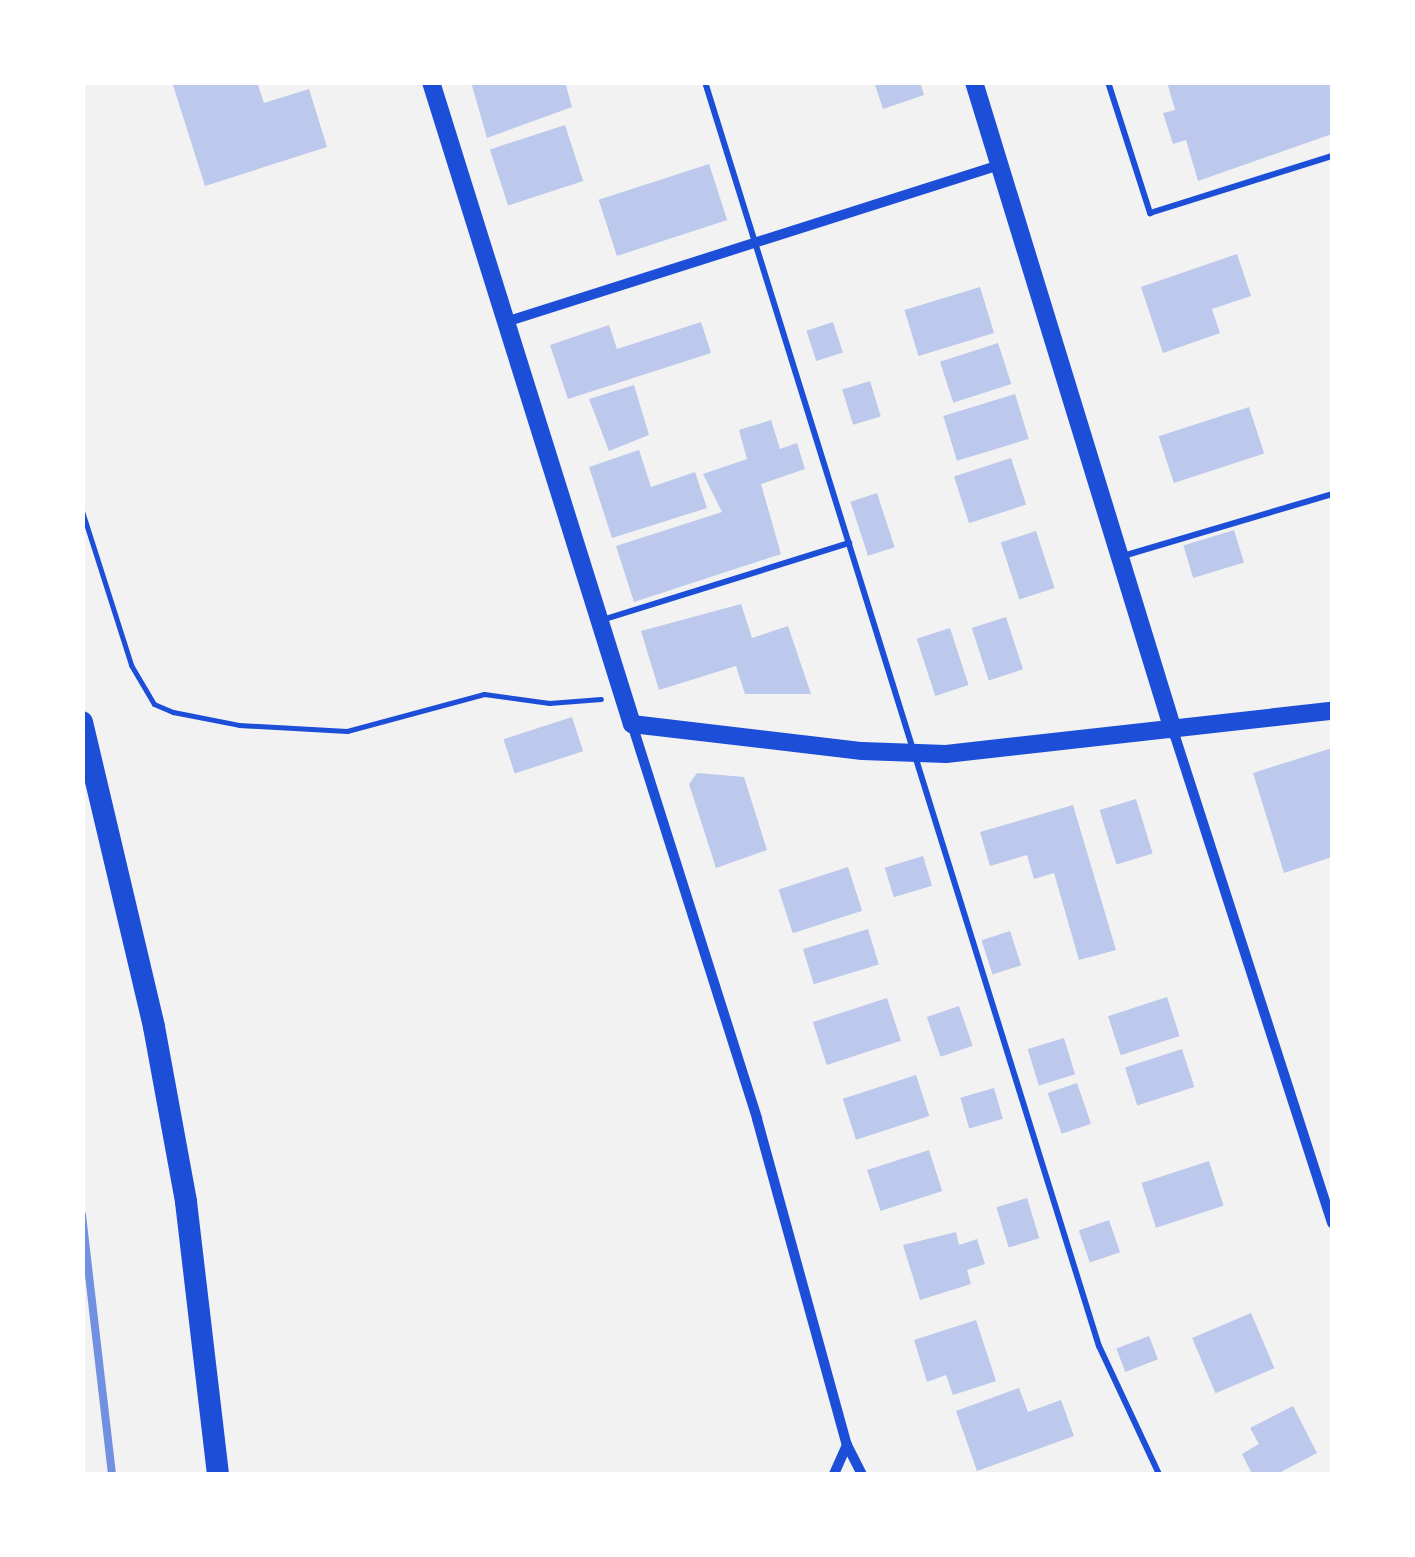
<!DOCTYPE html>
<html>
<head>
<meta charset="utf-8">
<style>
  body { margin:0 }
  #map { position:relative; width:1415px; height:1557px; overflow:hidden; background:#f2f2f2; font-family:"PT Serif",serif }
  div>[style] { position:absolute }
  [style*='--x'] { left:calc(var(--x)*1px); top:calc(var(--y)*1px); width:calc(var(--w)*1px); rotate:calc(var(--a)*1deg) }
  .building>* { inset:0; background:#bdc9ec; transform-origin:0 0 }
  .path>* { height:5px; margin:-2.5px; padding:0 2.5px; transform-origin:2.5px; border-radius:2.5px; background:#1d4ed8 }
  .service>* { height:6px; margin:-3px; padding:0 3px; transform-origin:3px; border-radius:3px; background:#1d4ed8 }
  .minor>* { height:10px; margin:-5px; padding:0 5px; transform-origin:5px; border-radius:5px; background:#1d4ed8 }
  .tertiary>* { height:18px; margin:-9px; padding:0 9px; transform-origin:9px; border-radius:9px; background:#1d4ed8 }
  .primary>* { height:22px; margin:-11px; padding:0 11px; transform-origin:11px; border-radius:11px; background:#1d4ed8 }
  .rail>* { height:8px; margin:-4px; padding:0 4px; transform-origin:4px; border-radius:4px; background:#7290e2 }
  span { translate:-50% -50%; white-space:nowrap; text-align:center; line-height:1.15; -webkit-text-stroke:10px #fff; paint-order:stroke }
  .frame { position:absolute; inset:0; border:85px solid #fff; pointer-events:none }
</style>
</head>
<body>
<div id="map">
  <div class="building">
    <div style="clip-path:polygon(172px 82px,257px 82px,264px 103px,309px 89px,327px 147px,205px 186px)"></div>
    <div style="clip-path:polygon(471px 82px,565px 82px,572px 107px,487px 138px)"></div>
    <div style="clip-path:polygon(874px 82px,920px 82px,924px 95px,883px 109px)"></div>
    <div style="clip-path:polygon(1167px 82px,1332px 82px,1332px 134px,1198px 181px,1186px 140px,1173px 144px,1163px 113px,1175px 110px)"></div>
    <div style="left:565px;top:125px;width:59px;height:79px;rotate:72deg"></div>
    <div style="left:709px;top:164px;width:59px;height:116px;rotate:72deg"></div>
    <div style="clip-path:polygon(1237px 254px,1251px 296px,1212px 309px,1220px 333px,1163px 353px,1141px 287px)"></div>
    <div style="left:980px;top:287px;width:48px;height:79px;rotate:73deg"></div>
    <div style="clip-path:polygon(701px 322px,711px 353px,568px 399px,550px 345px,609px 325px,617px 349px)"></div>
    <div style="left:833px;top:322px;width:32px;height:28px;rotate:72deg"></div>
    <div style="left:998px;top:343px;width:43px;height:61px;rotate:72deg"></div>
    <div style="left:870px;top:381px;width:37px;height:29px;rotate:73deg"></div>
    <div style="clip-path:polygon(634px 385px,649px 435px,609px 451px,589px 399px)"></div>
    <div style="left:1015px;top:394px;width:47px;height:75px;rotate:73deg"></div>
    <div style="left:1249px;top:407px;width:49px;height:95px;rotate:72deg"></div>
    <div style="clip-path:polygon(771px 420px,780px 449px,797px 443px,805px 469px,761px 484px,781px 554px,634px 602px,616px 546px,722px 512px,703px 474px,747px 459px,739px 430px)"></div>
    <div style="clip-path:polygon(639px 450px,651px 487px,695px 472px,707px 508px,612px 538px,589px 467px)"></div>
    <div style="left:1011px;top:458px;width:49px;height:60px;rotate:72deg"></div>
    <div style="left:877px;top:493px;width:57px;height:28px;rotate:72deg"></div>
    <div style="left:1234px;top:530px;width:34px;height:53px;rotate:73deg"></div>
    <div style="left:1036px;top:531px;width:60px;height:37px;rotate:72deg"></div>
    <div style="clip-path:polygon(741px 604px,752px 638px,788px 626px,811px 694px,745px 694px,736px 666px,659px 690px,641px 631px)"></div>
    <div style="left:1006px;top:617px;width:55px;height:36px;rotate:72deg"></div>
    <div style="left:950px;top:628px;width:60px;height:35px;rotate:72deg"></div>
    <div style="left:572px;top:717px;width:36px;height:72px;rotate:72deg"></div>
    <div style="clip-path:polygon(1332px 748px,1332px 857px,1284px 873px,1253px 773px)"></div>
    <div style="clip-path:polygon(697px 773px,744px 777px,767px 850px,716px 868px,689px 784px)"></div>
    <div style="left:1136px;top:799px;width:57px;height:38px;rotate:73deg"></div>
    <div style="clip-path:polygon(1073px 805px,1116px 950px,1079px 960px,1054px 873px,1034px 879px,1027px 855px,990px 866px,980px 832px)"></div>
    <div style="left:923px;top:856px;width:31px;height:40px;rotate:73deg"></div>
    <div style="left:848px;top:867px;width:46px;height:73px;rotate:72deg"></div>
    <div style="left:868px;top:929px;width:37px;height:68px;rotate:73deg"></div>
    <div style="left:1010px;top:931px;width:36px;height:30px;rotate:72deg"></div>
    <div style="left:1167px;top:997px;width:41px;height:62px;rotate:72deg"></div>
    <div style="left:887px;top:998px;width:45px;height:78px;rotate:72deg"></div>
    <div style="left:959px;top:1006px;width:42px;height:34px;rotate:71deg"></div>
    <div style="left:1064px;top:1038px;width:38px;height:38px;rotate:73deg"></div>
    <div style="left:1182px;top:1049px;width:40px;height:60px;rotate:72deg"></div>
    <div style="left:916px;top:1075px;width:43px;height:77px;rotate:72deg"></div>
    <div style="left:1077px;top:1083px;width:43px;height:31px;rotate:71deg"></div>
    <div style="left:994px;top:1088px;width:32px;height:35px;rotate:74deg"></div>
    <div style="left:929px;top:1150px;width:43px;height:65px;rotate:72deg"></div>
    <div style="left:1209px;top:1161px;width:47px;height:71px;rotate:72deg"></div>
    <div style="left:1027px;top:1198px;width:42px;height:32px;rotate:73deg"></div>
    <div style="left:1109px;top:1220px;width:34px;height:32px;rotate:71deg"></div>
    <div style="clip-path:polygon(956px 1232px,959px 1245px,977px 1239px,985px 1264px,967px 1270px,971px 1284px,920px 1300px,903px 1245px)"></div>
    <div style="left:1251px;top:1313px;width:60px;height:64px;rotate:67deg"></div>
    <div style="clip-path:polygon(976px 1320px,996px 1381px,953px 1395px,946px 1375px,927px 1382px,914px 1340px)"></div>
    <div style="left:1149px;top:1336px;width:25px;height:35px;rotate:69deg"></div>
    <div style="clip-path:polygon(1019px 1388px,1028px 1412px,1061px 1400px,1074px 1436px,977px 1471px,956px 1411px)"></div>
    <div style="clip-path:polygon(1293px 1406px,1317px 1453px,1277px 1474px,1252px 1474px,1242px 1454px,1259px 1444px,1250px 1428px)"></div>
  </div>
  <div class="path">
    <div style="--x:82;--y:511;--w:162;--a:72.3"></div>
    <div style="--x:131;--y:665;--w:45;--a:59.5"></div>
    <div style="--x:154;--y:704;--w:21;--a:23"></div>
    <div style="--x:173;--y:712;--w:67;--a:11.1"></div>
    <div style="--x:239;--y:725;--w:108;--a:3.2"></div>
    <div style="--x:347;--y:731;--w:142;--a:-15.1"></div>
    <div style="--x:484;--y:694;--w:66;--a:7.9"></div>
    <div style="--x:549;--y:703;--w:52;--a:-4.4"></div>
  </div>
  <div class="service">
    <div style="--x:705;--y:82;--w:1324;--a:72.69"></div>
    <div style="--x:1099;--y:1346;--w:141;--a:64.9"></div>
    <div style="--x:1108;--y:82;--w:138;--a:72.2"></div>
    <div style="--x:1150;--y:213;--w:191;--a:-17.4"></div>
    <div style="--x:1123;--y:556;--w:218;--a:-16.5"></div>
    <div style="--x:602;--y:620;--w:259;--a:-17.3"></div>
  </div>
  <div class="minor">
    <div style="--x:506;--y:322;--w:517;--a:-17.66"></div>
    <div style="--x:632;--y:724;--w:414;--a:72.4"></div>
    <div style="--x:757;--y:1119;--w:338;--a:74.6"></div>
    <div style="--x:847;--y:1445;--w:33;--a:63"></div>
    <div style="--x:1173;--y:730;--w:518;--a:72.12"></div>
    <div style="--x:834;--y:1474;--w:32;--a:-66"></div>
  </div>
  <div class="tertiary">
    <div style="--x:431;--y:82;--w:673;--a:72.62"></div>
    <div style="--x:632;--y:724;--w:232;--a:6.7"></div>
    <div style="--x:862;--y:751;--w:84;--a:2"></div>
    <div style="--x:946;--y:754;--w:388;--a:-6.4"></div>
    <div style="--x:974;--y:82;--w:678;--a:72.93"></div>
  </div>
  <div class="primary">
    <div style="--x:82;--y:722;--w:313;--a:76.7"></div>
    <div style="--x:154;--y:1027;--w:178;--a:79.6"></div>
    <div style="--x:186;--y:1202;--w:274;--a:83.3"></div>
  </div>
  <div class="rail">
    <div style="--x:82;--y:1215;--w:261;--a:83.4"></div>
  </div>
  <div class="frame"></div>
</div>
</body>
</html>
